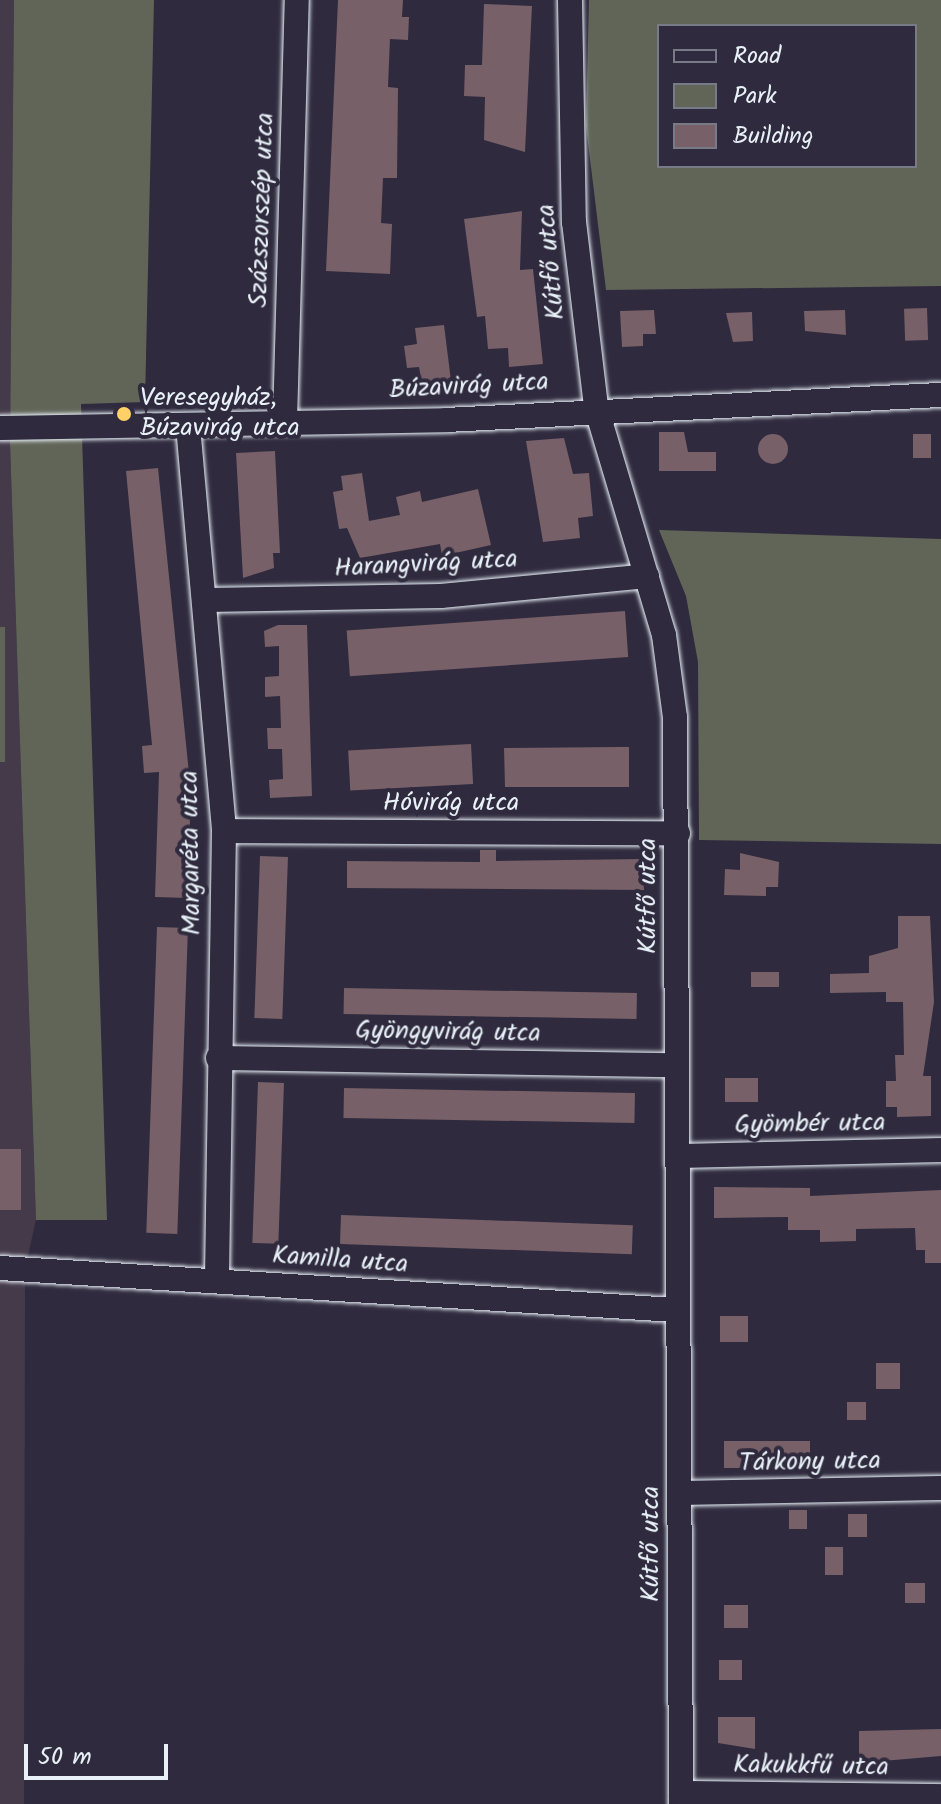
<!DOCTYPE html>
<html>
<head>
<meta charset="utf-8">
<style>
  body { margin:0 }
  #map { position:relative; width:941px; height:1804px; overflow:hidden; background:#2f2a3d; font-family:Kalam,sans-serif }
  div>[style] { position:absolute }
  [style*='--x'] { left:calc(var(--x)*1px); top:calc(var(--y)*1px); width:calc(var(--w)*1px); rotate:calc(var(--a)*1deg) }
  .built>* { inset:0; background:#453a4a }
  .green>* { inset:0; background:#616558; transform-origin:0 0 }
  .building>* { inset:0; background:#776067; transform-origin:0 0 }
  .round { border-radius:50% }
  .roads { filter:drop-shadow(0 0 2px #e8f1f8) drop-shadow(0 0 2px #e8f1f8) }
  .minor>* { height:24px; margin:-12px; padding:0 12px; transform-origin:12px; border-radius:12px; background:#2f2a3d }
  .dots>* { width:22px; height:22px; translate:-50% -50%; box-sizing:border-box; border:4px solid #2f2a3d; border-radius:50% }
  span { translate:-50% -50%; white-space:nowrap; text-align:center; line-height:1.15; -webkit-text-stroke:8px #2f2a3d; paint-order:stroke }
  .street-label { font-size:26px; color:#e8f1f8 }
  .poi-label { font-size:26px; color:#e8f1f8 }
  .left { translate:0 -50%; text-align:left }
  .legend { position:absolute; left:657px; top:24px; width:260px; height:144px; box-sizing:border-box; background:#2f2a3d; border:2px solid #797a88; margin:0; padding:10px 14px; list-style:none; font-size:24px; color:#e8f1f8 }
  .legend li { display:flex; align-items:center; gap:16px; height:40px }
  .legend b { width:40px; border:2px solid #797a88 }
  .scale { position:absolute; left:24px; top:1744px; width:144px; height:36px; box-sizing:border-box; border:4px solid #e8f1f8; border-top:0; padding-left:10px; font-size:24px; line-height:28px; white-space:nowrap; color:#e8f1f8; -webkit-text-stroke:6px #2f2a3d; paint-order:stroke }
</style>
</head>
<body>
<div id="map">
  <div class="built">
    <div style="clip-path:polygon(0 0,14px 0,10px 443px,36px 1220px,25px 1269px,24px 1804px,0 1804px)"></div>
  </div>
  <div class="green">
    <div style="clip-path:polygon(14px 0,154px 0,145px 402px,81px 404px,107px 1220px,36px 1220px,10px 443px)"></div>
    <div style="clip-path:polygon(evenodd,589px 0,941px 0,941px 286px,606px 290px,586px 126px,589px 0,659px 26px,915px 26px,915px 166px,659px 166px,659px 26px)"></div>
    <div style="clip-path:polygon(659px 530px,941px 539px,941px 844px,699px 840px,698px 662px,686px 596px)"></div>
    <div style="left:0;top:627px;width:5px;height:135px"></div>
  </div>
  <div class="building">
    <div style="clip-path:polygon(338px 0,403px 0,402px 17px,409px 17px,408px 40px,390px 39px,388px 87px,398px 88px,397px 178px,383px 178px,381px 223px,392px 224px,390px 274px,326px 271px)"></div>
    <div style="clip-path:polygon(484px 4px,532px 6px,525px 152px,484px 140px,485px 97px,464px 96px,465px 65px,482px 65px)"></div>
    <div style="clip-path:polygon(522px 211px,520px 270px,533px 269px,543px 364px,509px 367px,508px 348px,488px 349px,485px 316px,477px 317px,464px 219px)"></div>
    <div style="left:927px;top:308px;width:32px;height:23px;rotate:88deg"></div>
    <div style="clip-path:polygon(654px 310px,656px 334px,643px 334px,643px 346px,622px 347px,620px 311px)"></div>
    <div style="clip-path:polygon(845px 310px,846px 335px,805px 331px,804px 311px)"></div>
    <div style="clip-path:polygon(752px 312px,753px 341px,733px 342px,726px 313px)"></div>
    <div style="clip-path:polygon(444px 325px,451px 381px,422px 384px,419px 367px,407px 368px,404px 346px,417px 344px,415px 328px)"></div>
    <div style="clip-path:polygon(659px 432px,684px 432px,688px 452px,716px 452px,716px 471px,659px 471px)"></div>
    <div class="round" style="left:758px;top:434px;width:30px;height:30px"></div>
    <div style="left:913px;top:434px;width:18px;height:24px"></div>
    <div style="clip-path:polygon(564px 438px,573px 474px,589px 473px,593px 516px,578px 518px,580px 538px,543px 542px,526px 441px)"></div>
    <div style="clip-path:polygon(275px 451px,280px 553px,273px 553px,274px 568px,243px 578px,236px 453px)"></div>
    <div style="clip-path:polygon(158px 468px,191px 793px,187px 898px,155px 897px,159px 772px,144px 773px,142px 746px,152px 745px,126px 471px)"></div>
    <div style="clip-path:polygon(362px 473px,369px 521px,400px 515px,396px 497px,420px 491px,422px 502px,478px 489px,491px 545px,442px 556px,440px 544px,360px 558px,347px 528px,339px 529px,333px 492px,343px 490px,341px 476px)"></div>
    <div style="left:625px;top:611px;width:46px;height:279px;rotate:86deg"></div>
    <div style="clip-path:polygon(278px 625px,307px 625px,312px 796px,270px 798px,269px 780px,283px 779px,282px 749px,268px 749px,267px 728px,281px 728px,280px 696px,265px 697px,265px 677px,279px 676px,279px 646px,265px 647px,264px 631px)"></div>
    <div style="left:471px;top:744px;width:40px;height:123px;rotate:87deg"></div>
    <div style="clip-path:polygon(619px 747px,629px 747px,629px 787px,505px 787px,504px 748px)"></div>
    <div style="clip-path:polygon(480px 850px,496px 850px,496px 861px,643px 859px,644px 890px,347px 888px,347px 861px,480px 862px)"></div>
    <div style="clip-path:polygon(740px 853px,779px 862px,778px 887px,766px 887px,766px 896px,724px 895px,725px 869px,740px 870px)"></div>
    <div style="left:260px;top:856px;width:28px;height:162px;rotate:2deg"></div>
    <div style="clip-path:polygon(898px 916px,930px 916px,934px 1002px,923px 1076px,931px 1076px,931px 1116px,897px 1117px,897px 1107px,886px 1107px,886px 1081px,896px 1081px,895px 1055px,904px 1055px,903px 1002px,886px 1002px,886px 992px,830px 993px,830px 974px,869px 973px,869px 956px,898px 948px)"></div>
    <div style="left:157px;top:927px;width:31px;height:306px;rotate:2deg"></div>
    <div style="left:779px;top:972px;width:15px;height:28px;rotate:90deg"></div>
    <div style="left:344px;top:988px;width:293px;height:26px;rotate:1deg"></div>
    <div style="left:725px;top:1078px;width:33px;height:24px"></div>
    <div style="left:258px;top:1082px;width:26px;height:161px;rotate:2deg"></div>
    <div style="left:344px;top:1088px;width:291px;height:30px;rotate:1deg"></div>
    <div style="left:0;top:1149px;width:21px;height:61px"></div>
    <div style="clip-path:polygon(714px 1187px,810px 1188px,810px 1196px,941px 1190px,941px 1263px,925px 1263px,925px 1250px,916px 1250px,915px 1228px,856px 1229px,856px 1241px,820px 1242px,820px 1230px,788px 1230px,788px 1217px,714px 1218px)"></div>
    <div style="left:341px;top:1215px;width:292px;height:29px;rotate:2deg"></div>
    <div style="left:720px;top:1316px;width:28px;height:26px"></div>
    <div style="left:876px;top:1363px;width:24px;height:26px"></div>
    <div style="left:847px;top:1402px;width:19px;height:18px"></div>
    <div style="left:810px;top:1441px;width:27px;height:86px;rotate:90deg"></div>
    <div style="left:789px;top:1510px;width:18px;height:19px"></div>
    <div style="left:848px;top:1514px;width:19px;height:23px"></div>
    <div style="left:825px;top:1547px;width:18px;height:28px"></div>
    <div style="left:905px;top:1583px;width:20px;height:20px"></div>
    <div style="left:724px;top:1605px;width:24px;height:23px"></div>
    <div style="left:719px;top:1660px;width:23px;height:20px"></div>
    <div style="clip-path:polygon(718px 1717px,755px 1717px,755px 1749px,718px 1743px)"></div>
    <div style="clip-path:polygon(941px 1729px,941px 1756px,859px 1763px,859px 1731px)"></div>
  </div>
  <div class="roads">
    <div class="minor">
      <div style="--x:570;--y:0;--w:222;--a:89"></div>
      <div style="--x:574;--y:222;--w:186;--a:83.2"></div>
      <div style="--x:596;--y:407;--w:238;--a:73.4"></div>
      <div style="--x:664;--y:635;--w:83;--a:82.4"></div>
      <div style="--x:675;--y:717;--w:1087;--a:89.68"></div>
      <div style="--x:285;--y:421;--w:421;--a:-88.4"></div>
      <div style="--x:188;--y:426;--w:407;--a:84.9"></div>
      <div style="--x:224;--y:831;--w:450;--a:90.9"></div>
      <div style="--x:0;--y:428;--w:446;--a:-1"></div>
      <div style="--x:446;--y:420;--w:496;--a:-2.9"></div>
      <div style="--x:208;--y:600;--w:233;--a:-1"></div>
      <div style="--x:441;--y:596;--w:207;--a:-5.5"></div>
      <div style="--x:224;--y:831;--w:454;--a:0.3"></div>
      <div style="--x:218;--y:1058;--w:458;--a:0.9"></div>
      <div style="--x:681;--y:1156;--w:260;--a:-1.3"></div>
      <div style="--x:0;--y:1268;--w:677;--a:3.56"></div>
      <div style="--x:680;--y:1493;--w:261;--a:-1.1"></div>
      <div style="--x:681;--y:1793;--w:260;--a:0.7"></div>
    </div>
  </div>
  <div class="dots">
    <div style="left:124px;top:414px;background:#ffd166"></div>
  </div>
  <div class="street-label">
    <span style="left:263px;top:210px;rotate:-88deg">Százszorszép utca</span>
    <span style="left:552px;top:262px;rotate:-95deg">Kútfő utca</span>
    <span style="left:469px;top:387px;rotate:-3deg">Búzavirág utca</span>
    <span style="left:426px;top:565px;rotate:-3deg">Harangvirág utca</span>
    <span style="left:451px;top:804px">Hóvirág utca</span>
    <span style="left:192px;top:853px;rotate:-91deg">Margaréta utca</span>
    <span style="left:649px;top:896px;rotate:-90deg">Kútfő utca</span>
    <span style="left:448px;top:1033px;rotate:1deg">Gyöngyvirág utca</span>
    <span style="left:810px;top:1125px;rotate:-1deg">Gyömbér utca</span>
    <span style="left:340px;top:1261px;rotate:4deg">Kamilla utca</span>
    <span style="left:810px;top:1463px;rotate:-1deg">Tárkony utca</span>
    <span style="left:652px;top:1544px;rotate:-90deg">Kútfő utca</span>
    <span style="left:811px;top:1767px;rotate:1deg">Kakukkfű utca</span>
  </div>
  <div class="poi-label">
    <span class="left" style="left:140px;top:414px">Veresegyház,<br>Búzavirág utca</span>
  </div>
  <ul class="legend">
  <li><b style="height:10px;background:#2f2a3d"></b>Road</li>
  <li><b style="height:22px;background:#616558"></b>Park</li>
  <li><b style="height:22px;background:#776067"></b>Building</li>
  </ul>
  <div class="scale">50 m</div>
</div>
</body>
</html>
